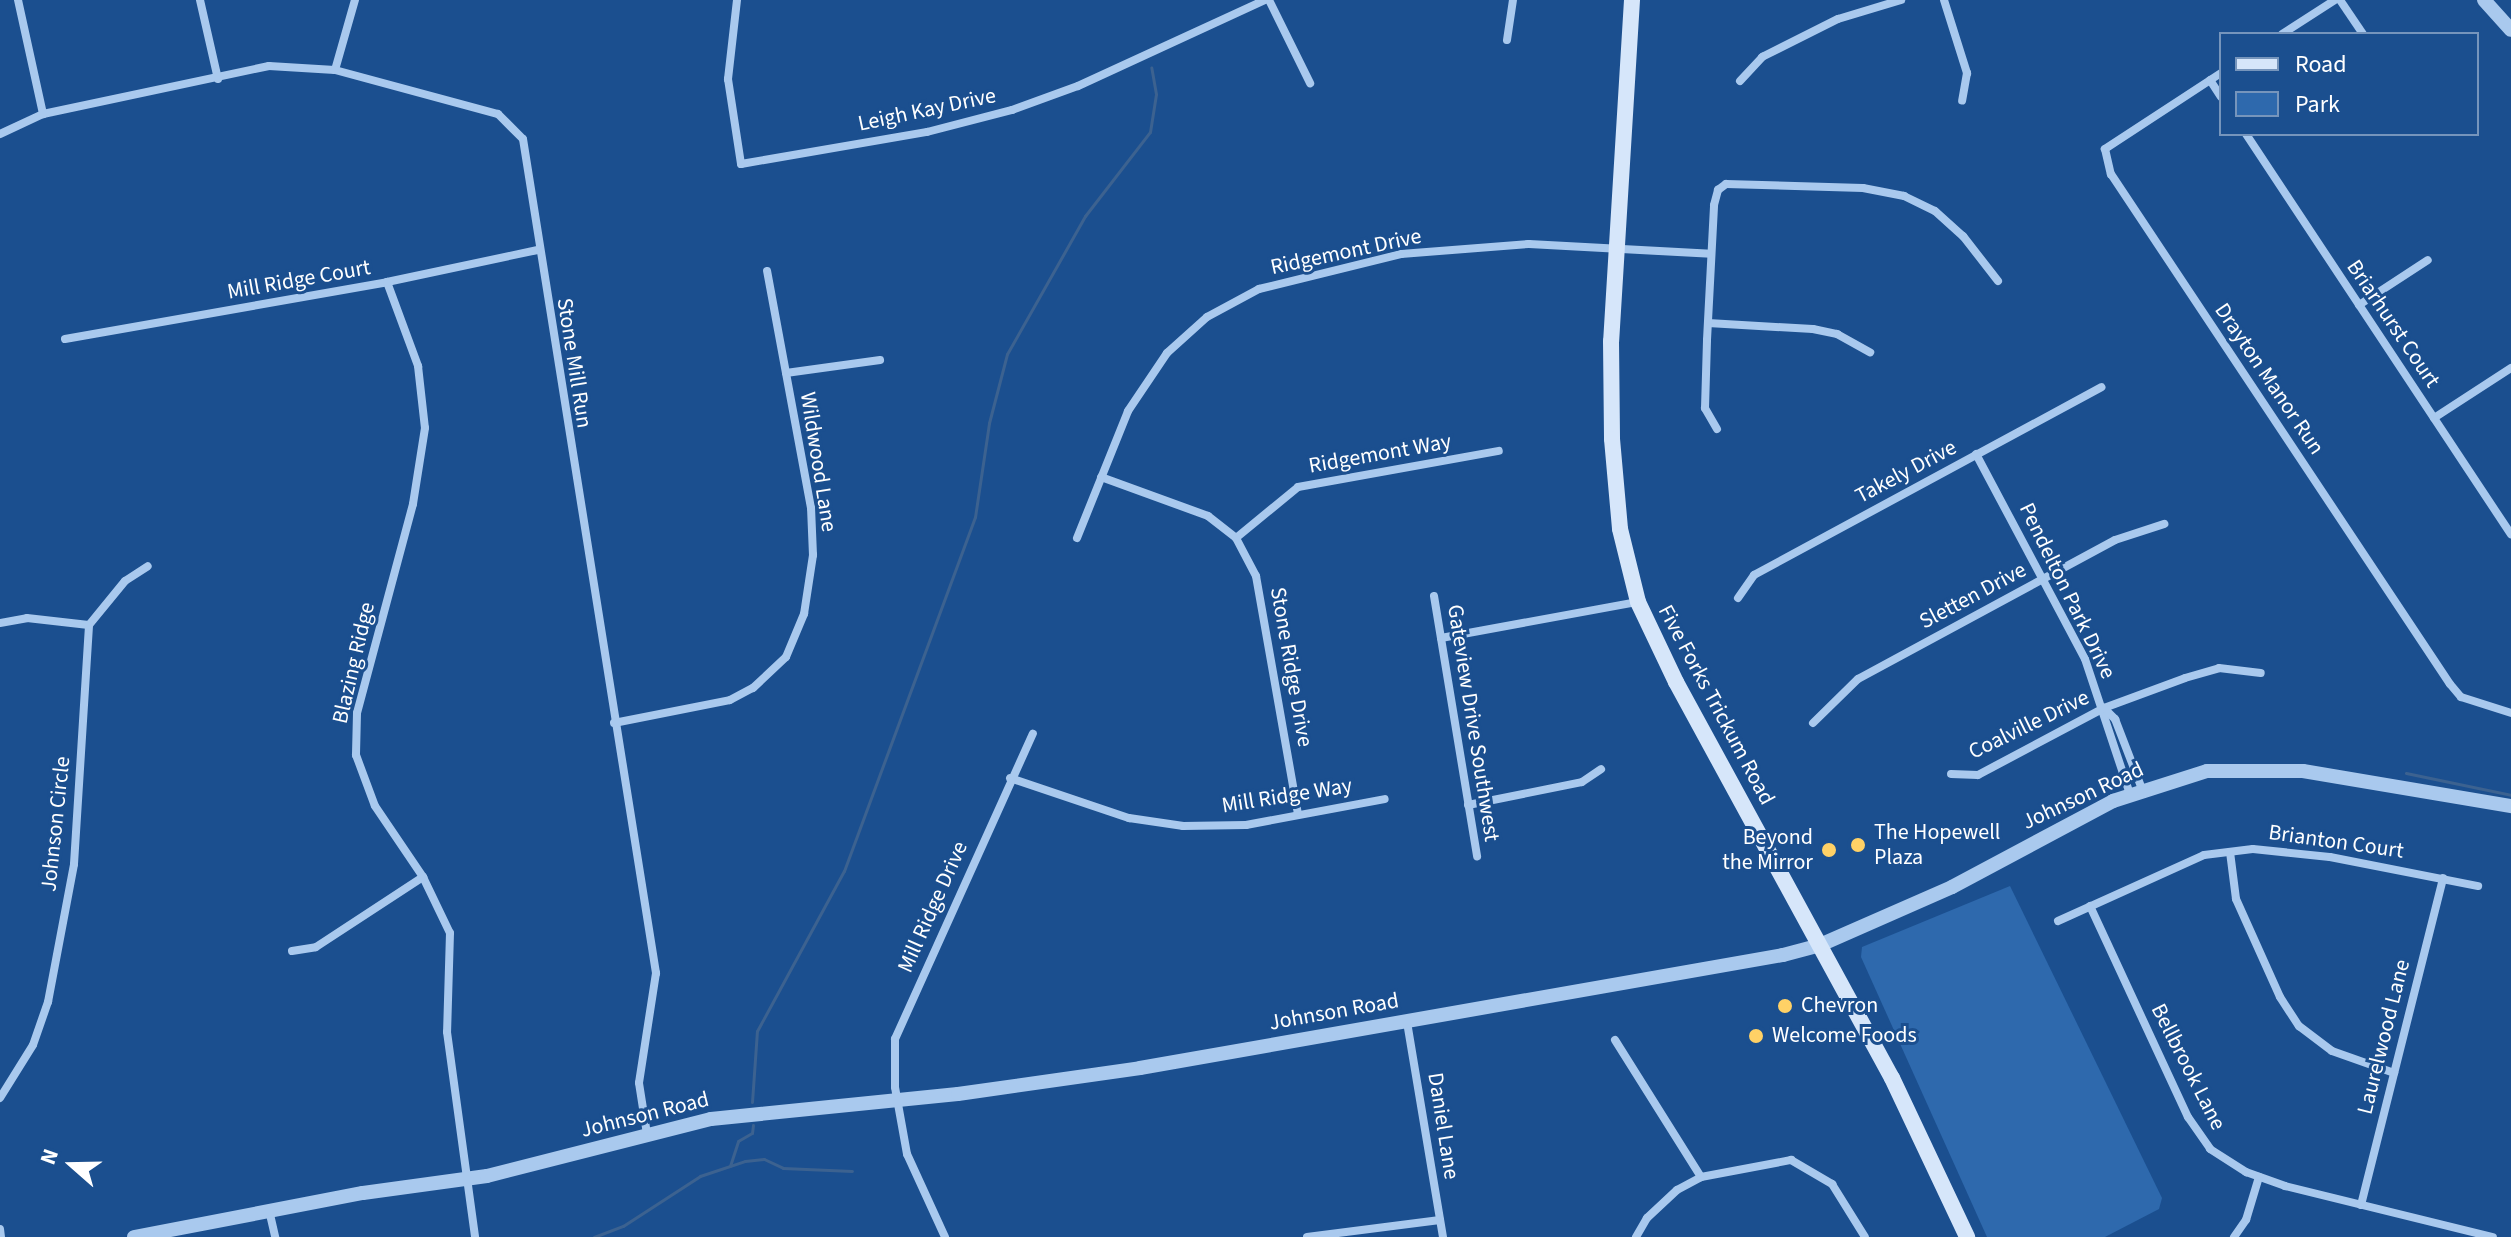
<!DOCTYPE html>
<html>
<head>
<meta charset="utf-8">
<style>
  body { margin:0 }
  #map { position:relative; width:2511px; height:1237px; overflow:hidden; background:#1b4f8f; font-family:"Source Sans 3",sans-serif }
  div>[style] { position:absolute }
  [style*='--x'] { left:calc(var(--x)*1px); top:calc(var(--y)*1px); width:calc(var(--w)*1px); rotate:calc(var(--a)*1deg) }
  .green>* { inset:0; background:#2e69ad }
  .stream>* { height:3px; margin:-1.5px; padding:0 1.5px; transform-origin:1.5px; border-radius:1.5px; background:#3c6290 }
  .minor>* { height:8px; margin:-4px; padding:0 4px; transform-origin:4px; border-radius:4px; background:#a9c9ee }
  .tertiary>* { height:14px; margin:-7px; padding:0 7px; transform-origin:7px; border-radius:7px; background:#a9c9ee }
  .secondary>* { height:16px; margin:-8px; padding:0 8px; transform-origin:8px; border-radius:8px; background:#d6e6fa }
  .dots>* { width:22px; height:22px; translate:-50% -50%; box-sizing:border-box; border:4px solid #1b4f8f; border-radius:50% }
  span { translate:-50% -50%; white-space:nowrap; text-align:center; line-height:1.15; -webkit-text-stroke:6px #1b4f8f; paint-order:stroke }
  .street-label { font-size:22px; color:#fff }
  .poi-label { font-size:22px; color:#fff }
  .left { translate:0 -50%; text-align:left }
  .right { translate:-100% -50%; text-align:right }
  .legend { position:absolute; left:2219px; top:32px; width:260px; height:104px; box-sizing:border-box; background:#1b4f8f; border:2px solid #7695bc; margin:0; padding:10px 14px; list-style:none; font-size:24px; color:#fff }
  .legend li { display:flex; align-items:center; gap:16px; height:40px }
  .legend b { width:40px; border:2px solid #7695bc }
  .north { position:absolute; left:32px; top:1125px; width:80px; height:80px; -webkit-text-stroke:6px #1b4f8f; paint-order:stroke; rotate:290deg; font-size:22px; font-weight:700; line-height:32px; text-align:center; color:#fff }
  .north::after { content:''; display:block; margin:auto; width:28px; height:36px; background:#fff; clip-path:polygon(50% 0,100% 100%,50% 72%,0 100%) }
</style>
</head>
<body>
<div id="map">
  <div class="green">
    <div style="clip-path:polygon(2010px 886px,2162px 1198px,2159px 1209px,2105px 1237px,1987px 1237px,1861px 957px,1862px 947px)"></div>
  </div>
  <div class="stream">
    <div style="--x:2406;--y:773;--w:107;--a:11.8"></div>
    <div style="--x:752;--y:1102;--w:71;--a:-86"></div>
    <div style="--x:757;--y:1031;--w:182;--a:-61.5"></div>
    <div style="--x:844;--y:871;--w:377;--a:-69.7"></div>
    <div style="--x:975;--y:517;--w:95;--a:-81.5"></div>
    <div style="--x:989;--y:423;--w:71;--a:-75.4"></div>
    <div style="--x:1007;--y:354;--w:159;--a:-60.5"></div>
    <div style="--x:1085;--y:216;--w:106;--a:-52.3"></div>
    <div style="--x:1150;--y:132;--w:38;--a:-81"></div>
    <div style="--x:1156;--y:94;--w:27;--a:-100"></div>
    <div style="--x:730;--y:1166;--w:26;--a:-72"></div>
    <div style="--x:738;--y:1141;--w:16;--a:-30"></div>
    <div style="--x:752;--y:1133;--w:8;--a:-83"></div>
    <div style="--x:594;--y:1237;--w:31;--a:-21"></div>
    <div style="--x:623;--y:1226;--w:92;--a:-33"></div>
    <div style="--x:700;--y:1176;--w:47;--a:-18.4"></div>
    <div style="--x:745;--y:1161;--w:19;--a:-6"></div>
    <div style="--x:764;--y:1159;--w:21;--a:25"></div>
    <div style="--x:783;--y:1168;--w:69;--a:2.5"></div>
  </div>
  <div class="minor">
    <div style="--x:18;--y:0;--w:117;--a:77.6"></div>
    <div style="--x:200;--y:0;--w:81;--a:77.2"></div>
    <div style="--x:737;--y:0;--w:80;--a:96.5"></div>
    <div style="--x:728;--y:79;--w:86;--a:81.3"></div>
    <div style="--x:741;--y:164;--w:189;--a:-9.8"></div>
    <div style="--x:927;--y:132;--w:88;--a:-14.5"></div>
    <div style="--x:1012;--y:110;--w:70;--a:-20"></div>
    <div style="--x:1078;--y:86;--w:206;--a:-24.7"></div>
    <div style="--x:1269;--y:0;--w:93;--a:63.7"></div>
    <div style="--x:1944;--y:0;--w:77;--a:72.5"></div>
    <div style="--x:1967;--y:73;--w:28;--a:100"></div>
    <div style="--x:2340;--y:0;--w:41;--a:55.9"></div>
    <div style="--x:2282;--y:34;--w:63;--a:-32.7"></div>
    <div style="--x:1507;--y:40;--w:40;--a:-81.5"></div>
    <div style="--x:335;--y:70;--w:73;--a:-74.1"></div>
    <div style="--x:2221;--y:73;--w:139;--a:146.8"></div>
    <div style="--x:2105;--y:149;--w:26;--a:77"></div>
    <div style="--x:2111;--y:174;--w:612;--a:56.39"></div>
    <div style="--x:2450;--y:684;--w:17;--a:50"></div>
    <div style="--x:2461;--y:697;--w:52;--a:17.7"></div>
    <div style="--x:2210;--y:80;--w:20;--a:57"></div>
    <div style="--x:1740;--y:81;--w:33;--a:-47"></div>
    <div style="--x:1762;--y:57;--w:85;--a:-26.6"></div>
    <div style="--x:1838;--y:19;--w:66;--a:-16.8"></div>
    <div style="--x:0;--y:134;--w:47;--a:-24.9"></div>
    <div style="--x:43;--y:114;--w:231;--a:-12"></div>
    <div style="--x:269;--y:66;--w:66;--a:3.5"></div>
    <div style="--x:335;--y:70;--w:169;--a:15.1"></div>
    <div style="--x:498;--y:114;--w:35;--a:45"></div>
    <div style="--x:523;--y:139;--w:845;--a:80.94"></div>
    <div style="--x:656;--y:973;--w:111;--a:98.8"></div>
    <div style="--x:639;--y:1083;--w:52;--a:81.1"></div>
    <div style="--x:2246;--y:134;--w:480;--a:56.5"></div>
    <div style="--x:387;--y:282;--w:90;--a:69.7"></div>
    <div style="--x:418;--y:366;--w:62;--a:83.6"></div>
    <div style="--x:425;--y:428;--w:77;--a:99"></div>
    <div style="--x:413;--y:504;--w:216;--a:105"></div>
    <div style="--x:357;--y:713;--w:42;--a:91.4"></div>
    <div style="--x:356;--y:755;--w:54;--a:69.6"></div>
    <div style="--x:375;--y:806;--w:86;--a:55.9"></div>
    <div style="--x:423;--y:877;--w:62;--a:64.3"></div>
    <div style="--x:450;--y:933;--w:99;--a:91.7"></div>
    <div style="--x:447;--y:1032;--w:207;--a:82.2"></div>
    <div style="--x:2359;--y:305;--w:82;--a:-33.1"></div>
    <div style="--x:1708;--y:323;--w:105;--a:3.3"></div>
    <div style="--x:1813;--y:329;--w:25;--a:12"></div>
    <div style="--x:1837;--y:334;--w:38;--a:29"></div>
    <div style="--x:65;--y:339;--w:327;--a:-10"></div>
    <div style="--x:387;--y:282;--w:154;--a:-12"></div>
    <div style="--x:786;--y:373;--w:95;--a:-7.9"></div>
    <div style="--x:2434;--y:418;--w:92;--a:-33"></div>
    <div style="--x:1717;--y:429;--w:24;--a:-120"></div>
    <div style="--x:1705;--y:408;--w:68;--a:-88.3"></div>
    <div style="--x:1707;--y:340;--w:135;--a:-87"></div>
    <div style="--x:1714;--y:205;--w:16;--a:-75"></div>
    <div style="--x:1718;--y:190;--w:10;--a:-37"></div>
    <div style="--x:1726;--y:184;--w:137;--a:1.7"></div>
    <div style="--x:1863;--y:188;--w:42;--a:11"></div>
    <div style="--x:1904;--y:196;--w:34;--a:26"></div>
    <div style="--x:1935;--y:211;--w:38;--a:42"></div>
    <div style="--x:1963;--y:236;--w:57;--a:52.1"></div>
    <div style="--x:1976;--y:454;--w:232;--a:62"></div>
    <div style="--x:2085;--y:659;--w:142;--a:71.6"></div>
    <div style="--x:1101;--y:477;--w:114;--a:20"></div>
    <div style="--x:1208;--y:516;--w:36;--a:38"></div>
    <div style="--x:1236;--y:538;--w:43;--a:62.2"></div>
    <div style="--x:1256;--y:576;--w:241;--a:80"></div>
    <div style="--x:1077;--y:538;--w:137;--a:-68.1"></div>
    <div style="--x:1128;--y:411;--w:70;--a:-56.1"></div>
    <div style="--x:1167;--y:353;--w:54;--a:-42"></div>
    <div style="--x:1207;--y:317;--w:59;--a:-28.3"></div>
    <div style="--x:1259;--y:289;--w:146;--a:-13.8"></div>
    <div style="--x:1401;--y:254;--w:128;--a:-4.5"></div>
    <div style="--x:1529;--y:244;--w:182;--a:3.1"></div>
    <div style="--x:1236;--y:538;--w:80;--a:-39.4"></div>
    <div style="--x:1298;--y:487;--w:204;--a:-10.2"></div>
    <div style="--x:1434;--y:596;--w:264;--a:80.6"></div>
    <div style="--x:1738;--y:598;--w:28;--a:-55"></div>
    <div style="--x:1754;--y:575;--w:395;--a:-28.4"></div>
    <div style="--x:0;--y:623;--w:27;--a:-10"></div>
    <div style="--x:27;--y:618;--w:62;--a:6.4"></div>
    <div style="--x:1441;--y:638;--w:200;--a:-10.4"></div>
    <div style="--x:2104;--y:708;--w:16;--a:45"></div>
    <div style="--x:2115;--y:719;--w:75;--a:68.9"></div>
    <div style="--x:614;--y:723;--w:118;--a:-11.2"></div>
    <div style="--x:730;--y:700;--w:26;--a:-28"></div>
    <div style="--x:753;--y:688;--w:45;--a:-43.2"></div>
    <div style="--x:786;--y:657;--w:47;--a:-67.3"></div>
    <div style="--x:804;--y:614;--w:60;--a:-81.3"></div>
    <div style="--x:813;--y:555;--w:47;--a:-92.4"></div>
    <div style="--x:811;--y:508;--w:241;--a:-100.5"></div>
    <div style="--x:1813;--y:723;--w:63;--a:-44.4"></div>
    <div style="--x:1858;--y:679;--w:292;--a:-28.4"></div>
    <div style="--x:2115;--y:540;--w:52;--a:-18.1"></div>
    <div style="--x:1951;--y:774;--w:27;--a:2"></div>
    <div style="--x:1978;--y:775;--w:143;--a:-28"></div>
    <div style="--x:2104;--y:708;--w:86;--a:-20.3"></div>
    <div style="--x:2185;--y:678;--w:35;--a:-16"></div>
    <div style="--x:2219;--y:668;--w:42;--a:6.8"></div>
    <div style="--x:1010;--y:778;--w:126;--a:18.6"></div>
    <div style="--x:1129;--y:818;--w:55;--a:8.4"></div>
    <div style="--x:1183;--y:826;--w:63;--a:-0.9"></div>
    <div style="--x:1246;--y:825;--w:141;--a:-10.6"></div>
    <div style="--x:1468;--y:805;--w:116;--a:-11.4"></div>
    <div style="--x:1582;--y:782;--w:23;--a:-34"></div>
    <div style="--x:2230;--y:852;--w:47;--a:82.7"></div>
    <div style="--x:2236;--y:899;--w:107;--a:65.8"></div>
    <div style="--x:2280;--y:997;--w:35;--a:57"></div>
    <div style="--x:2299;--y:1026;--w:41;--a:37.1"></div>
    <div style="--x:2332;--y:1051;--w:66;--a:19.5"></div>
    <div style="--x:2090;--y:906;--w:233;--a:65.1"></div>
    <div style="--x:2188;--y:1117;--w:39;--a:55"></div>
    <div style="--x:2210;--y:1149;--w:43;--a:32.6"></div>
    <div style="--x:2246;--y:1172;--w:41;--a:19.7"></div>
    <div style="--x:2285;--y:1186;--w:214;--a:13.8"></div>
    <div style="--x:2058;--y:921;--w:160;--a:-24.3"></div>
    <div style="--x:2204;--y:855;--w:49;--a:-7"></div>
    <div style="--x:2253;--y:849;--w:77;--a:5.9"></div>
    <div style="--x:2330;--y:857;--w:151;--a:11.1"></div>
    <div style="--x:292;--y:951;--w:24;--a:-9"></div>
    <div style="--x:316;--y:947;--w:128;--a:-33.2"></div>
    <div style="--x:1407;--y:1022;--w:218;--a:80.5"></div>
    <div style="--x:1615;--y:1040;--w:162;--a:57.9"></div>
    <div style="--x:0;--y:1098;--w:62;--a:-58.1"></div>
    <div style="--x:33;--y:1045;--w:46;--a:-70.8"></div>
    <div style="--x:48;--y:1002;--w:140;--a:-79.3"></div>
    <div style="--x:74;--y:864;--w:239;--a:-86.4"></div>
    <div style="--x:89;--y:625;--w:57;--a:-50.7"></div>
    <div style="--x:125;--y:581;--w:27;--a:-33"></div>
    <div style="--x:2361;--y:1205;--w:337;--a:-75.9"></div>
    <div style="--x:269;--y:1210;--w:28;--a:77"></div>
    <div style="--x:0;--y:1229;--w:8;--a:83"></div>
    <div style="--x:945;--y:1237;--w:91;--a:-114.6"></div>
    <div style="--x:907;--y:1154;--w:68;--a:-100.2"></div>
    <div style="--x:895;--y:1087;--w:48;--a:-90"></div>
    <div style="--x:895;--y:1039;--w:335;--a:-65.7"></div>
    <div style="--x:1307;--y:1237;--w:134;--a:-7.3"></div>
    <div style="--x:1636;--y:1237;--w:22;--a:-60"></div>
    <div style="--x:1647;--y:1218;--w:41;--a:-43"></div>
    <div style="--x:1677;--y:1190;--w:27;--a:-28"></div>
    <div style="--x:1701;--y:1177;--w:92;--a:-10.7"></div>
    <div style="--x:1791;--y:1160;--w:48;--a:30.3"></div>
    <div style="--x:1832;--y:1184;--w:62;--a:58.1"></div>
    <div style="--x:2234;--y:1237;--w:21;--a:-55"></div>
    <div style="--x:2246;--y:1220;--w:45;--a:-73.2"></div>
  </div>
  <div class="tertiary">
    <div style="--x:2484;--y:0;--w:40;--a:48"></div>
    <div style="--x:134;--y:1237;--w:233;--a:-10.9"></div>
    <div style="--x:363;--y:1193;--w:125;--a:-7.8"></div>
    <div style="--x:487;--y:1176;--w:231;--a:-14.3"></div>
    <div style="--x:711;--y:1119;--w:248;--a:-5.8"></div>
    <div style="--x:958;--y:1094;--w:184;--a:-8.1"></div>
    <div style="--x:1140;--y:1068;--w:653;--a:-9.97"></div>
    <div style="--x:1783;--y:955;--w:38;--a:-15"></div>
    <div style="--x:1820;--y:945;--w:144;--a:-23.7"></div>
    <div style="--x:1952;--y:887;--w:183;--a:-28.1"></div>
    <div style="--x:2113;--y:801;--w:99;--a:-17.7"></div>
    <div style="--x:2207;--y:771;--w:96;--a:0"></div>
    <div style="--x:2303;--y:771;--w:211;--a:9.6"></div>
  </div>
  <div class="secondary">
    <div style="--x:1632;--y:0;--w:342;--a:93.5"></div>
    <div style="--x:1611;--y:341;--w:98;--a:89.4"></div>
    <div style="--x:1612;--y:439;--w:90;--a:84.9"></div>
    <div style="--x:1620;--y:529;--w:75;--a:76.1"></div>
    <div style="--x:1638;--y:602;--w:89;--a:64.6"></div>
    <div style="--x:1676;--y:682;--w:451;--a:61.4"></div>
    <div style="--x:1892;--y:1078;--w:176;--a:64.7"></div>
  </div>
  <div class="dots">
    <div style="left:1858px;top:845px;background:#ffd166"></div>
    <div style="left:1829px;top:850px;background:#ffd166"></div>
    <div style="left:1785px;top:1006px;background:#ffd166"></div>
    <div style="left:1756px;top:1036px;background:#ffd166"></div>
  </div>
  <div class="street-label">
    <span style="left:927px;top:110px;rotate:-12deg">Leigh Kay Drive</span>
    <span style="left:1346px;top:252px;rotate:-12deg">Ridgemont Drive</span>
    <span style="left:299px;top:280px;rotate:-10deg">Mill Ridge Court</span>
    <span style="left:2393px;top:324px;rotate:56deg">Briarhurst Court</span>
    <span style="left:574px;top:363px;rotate:81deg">Stone Mill Run</span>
    <span style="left:2269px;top:379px;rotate:56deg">Drayton Manor Run</span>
    <span style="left:1380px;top:454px;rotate:-10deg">Ridgemont Way</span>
    <span style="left:818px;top:462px;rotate:81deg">Wildwood Lane</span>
    <span style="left:1906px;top:472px;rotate:-28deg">Takely Drive</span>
    <span style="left:2067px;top:591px;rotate:64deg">Pendelton Park Drive</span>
    <span style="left:1973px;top:596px;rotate:-28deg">Sletten Drive</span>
    <span style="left:354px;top:663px;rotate:-77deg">Blazing Ridge</span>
    <span style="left:1291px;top:667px;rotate:80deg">Stone Ridge Drive</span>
    <span style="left:1716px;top:705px;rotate:62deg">Five Forks Trickum Road</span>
    <span style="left:1473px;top:723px;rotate:81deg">Gateview Drive Southwest</span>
    <span style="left:2029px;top:725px;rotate:-26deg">Coalville Drive</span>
    <span style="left:1287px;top:796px;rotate:-9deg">Mill Ridge Way</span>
    <span style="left:2083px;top:796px;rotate:-25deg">Johnson Road</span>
    <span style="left:56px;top:824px;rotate:-84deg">Johnson Circle</span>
    <span style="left:2336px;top:842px;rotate:8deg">Brianton Court</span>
    <span style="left:933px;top:907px;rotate:-66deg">Mill Ridge Drive</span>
    <span style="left:1334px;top:1012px;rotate:-10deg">Johnson Road</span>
    <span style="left:2384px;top:1037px;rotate:-76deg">Laurelwood Lane</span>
    <span style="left:2188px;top:1067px;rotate:63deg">Bellbrook Lane</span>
    <span style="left:645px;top:1115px;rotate:-14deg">Johnson Road</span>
    <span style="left:1443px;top:1126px;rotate:81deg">Daniel Lane</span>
  </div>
  <div class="poi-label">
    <span class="left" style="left:1874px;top:845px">The Hopewell<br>Plaza</span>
    <span class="right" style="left:1813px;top:850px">Beyond<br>the Mirror</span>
    <span class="left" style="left:1801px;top:1006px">Chevron</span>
    <span class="left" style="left:1772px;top:1036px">Welcome Foods</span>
  </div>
  <ul class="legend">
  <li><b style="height:10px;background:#d6e6fa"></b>Road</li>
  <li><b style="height:22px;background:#2e69ad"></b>Park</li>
  </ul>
  <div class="north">N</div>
</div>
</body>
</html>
